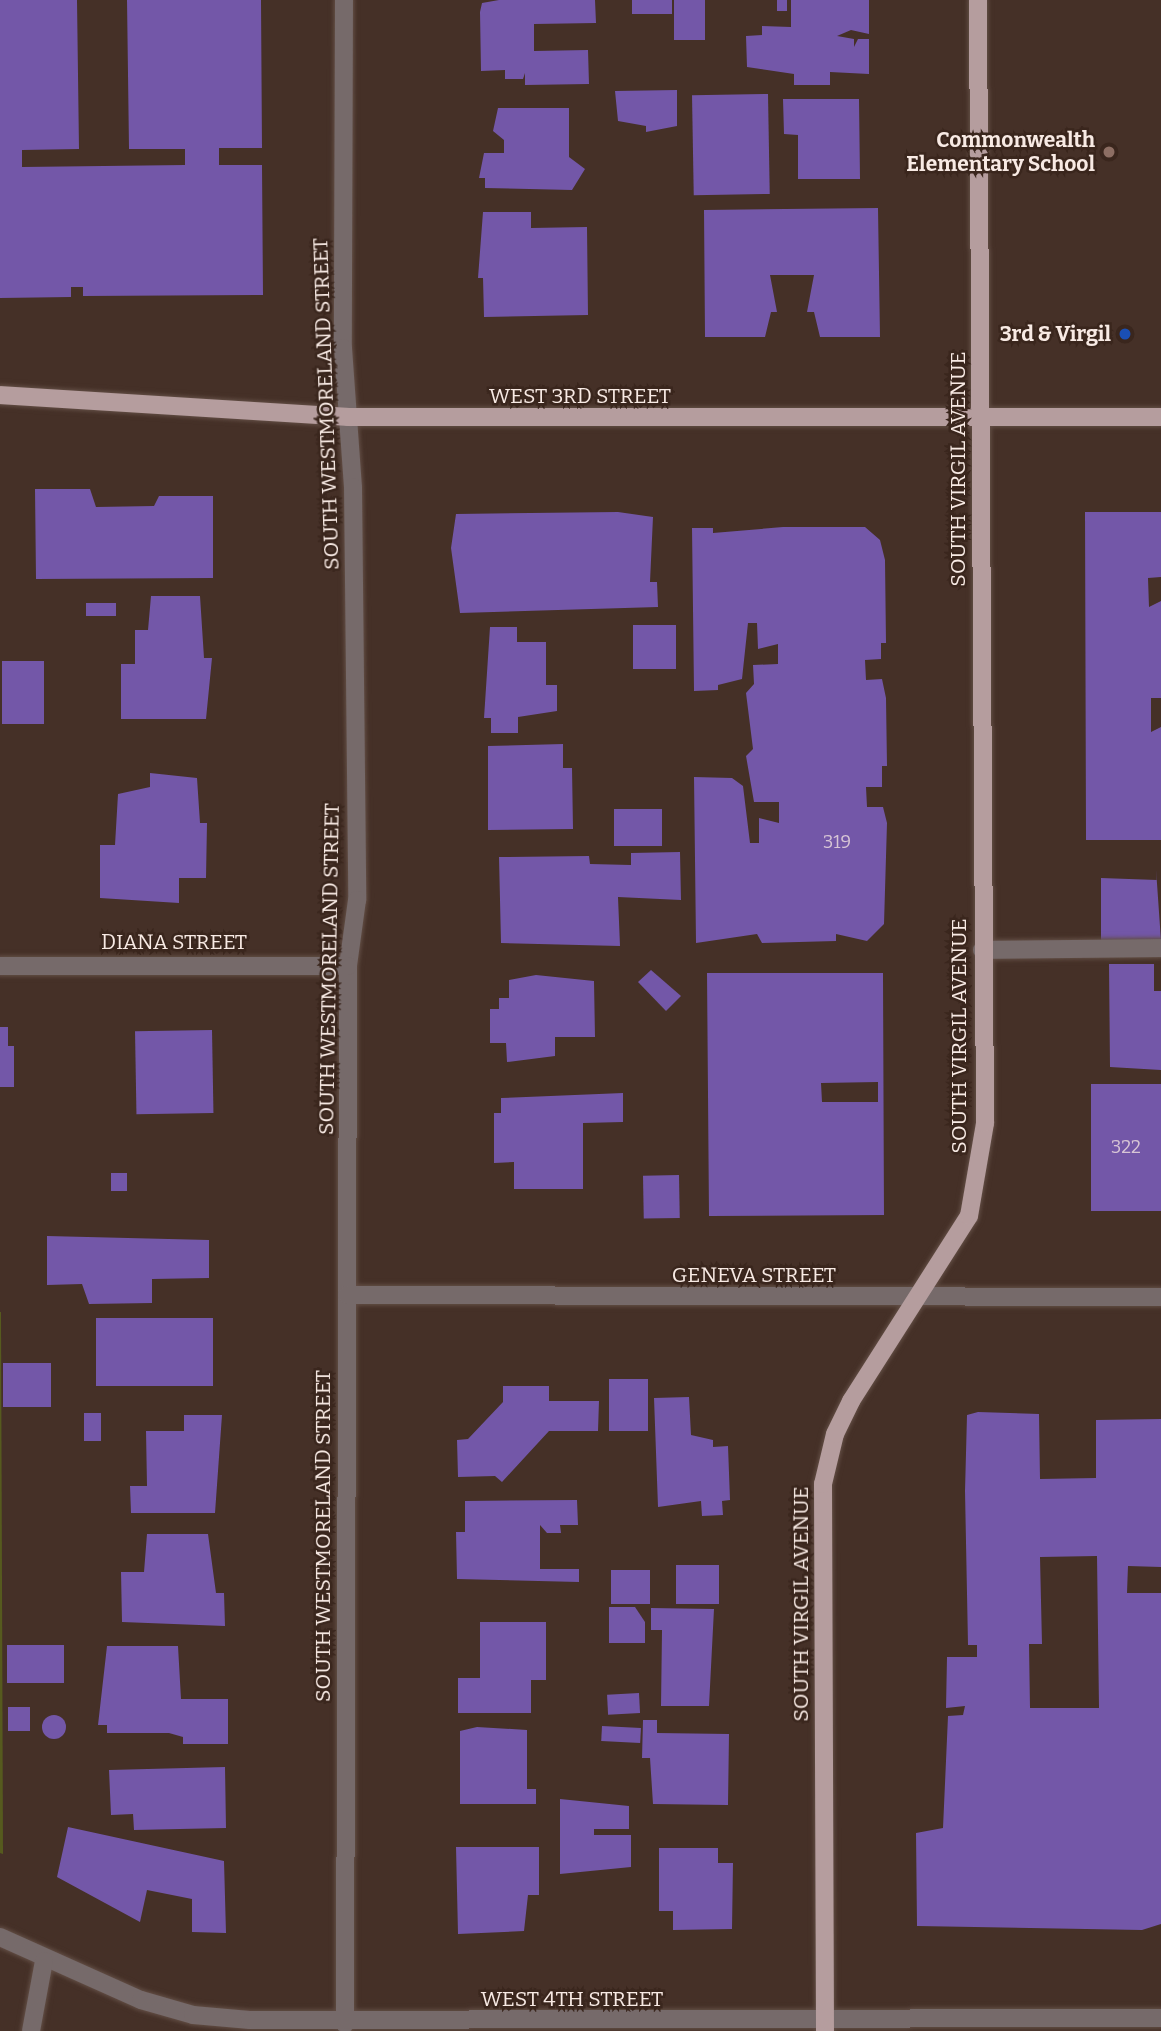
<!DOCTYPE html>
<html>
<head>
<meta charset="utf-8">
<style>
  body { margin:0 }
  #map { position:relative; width:1161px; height:2031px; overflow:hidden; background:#453027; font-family:Bitter,serif }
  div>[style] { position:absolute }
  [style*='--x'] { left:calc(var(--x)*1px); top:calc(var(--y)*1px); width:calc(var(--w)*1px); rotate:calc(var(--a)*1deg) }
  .green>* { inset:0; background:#565a1e }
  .building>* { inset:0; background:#7357a8; transform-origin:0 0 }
  .round { border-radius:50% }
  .roads { filter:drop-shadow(0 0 2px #624e45) drop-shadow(0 0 2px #624e45) }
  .minor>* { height:18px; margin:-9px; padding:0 9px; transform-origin:9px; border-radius:9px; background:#766a6a }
  .major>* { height:18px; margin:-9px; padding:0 9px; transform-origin:9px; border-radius:9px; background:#b59d9e }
  .dots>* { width:19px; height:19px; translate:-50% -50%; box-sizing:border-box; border:4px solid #3a261d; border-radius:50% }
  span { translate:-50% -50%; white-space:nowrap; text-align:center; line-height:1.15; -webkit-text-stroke:5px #3a261d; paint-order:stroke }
  .number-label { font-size:18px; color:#d7c5d5 }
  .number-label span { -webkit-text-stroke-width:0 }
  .poi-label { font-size:21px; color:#f8eae4; font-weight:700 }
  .right { translate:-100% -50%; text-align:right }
  .street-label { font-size:21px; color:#f8eae4 }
</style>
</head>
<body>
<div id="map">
  <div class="green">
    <div style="clip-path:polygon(0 1312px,1px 1312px,3px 1854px,0 1853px)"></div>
  </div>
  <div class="building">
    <div style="clip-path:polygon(0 0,77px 0,79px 149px,22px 150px,22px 167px,185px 165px,185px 149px,129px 149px,127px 0,261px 0,262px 148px,219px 148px,219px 165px,262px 165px,263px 295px,83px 296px,83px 287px,71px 287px,71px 297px,0 298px)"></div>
    <div style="clip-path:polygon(499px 0,595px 0,596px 23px,534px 24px,534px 51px,588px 50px,589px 84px,525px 85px,525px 73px,523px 79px,505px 79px,505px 70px,481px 71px,480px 12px,482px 3px)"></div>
    <div style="left:632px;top:0;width:40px;height:14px"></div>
    <div style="left:674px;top:0;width:31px;height:40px"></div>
    <div style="left:777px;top:0;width:10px;height:11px"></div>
    <div style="clip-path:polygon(791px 0,869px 0,869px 34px,851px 30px,837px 36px,854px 39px,854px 47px,858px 39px,869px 39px,869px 74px,830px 72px,830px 85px,794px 85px,794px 74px,747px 67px,746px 36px,762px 35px,762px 26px,791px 27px)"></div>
    <div style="clip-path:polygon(677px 90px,677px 126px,646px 132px,646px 126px,618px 121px,615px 91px)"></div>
    <div style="left:768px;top:94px;width:100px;height:76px;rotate:89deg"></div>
    <div style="clip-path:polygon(783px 99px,859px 99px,860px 179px,798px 179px,798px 135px,784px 134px)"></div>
    <div style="clip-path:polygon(498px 108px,569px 108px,569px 157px,585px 169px,572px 190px,485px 188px,485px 178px,479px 178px,484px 153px,504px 153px,504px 140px,493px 131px)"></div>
    <div style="clip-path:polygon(878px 208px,880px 337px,820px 337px,814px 312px,807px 312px,814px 275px,770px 275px,777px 312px,771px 312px,765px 337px,705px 337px,704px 210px)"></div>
    <div style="clip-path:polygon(483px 212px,531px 212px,531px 228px,587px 227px,588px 315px,484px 317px,483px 278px,478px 278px)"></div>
    <div style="clip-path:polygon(35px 489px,90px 489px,96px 507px,154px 506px,159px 496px,213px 496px,213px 578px,36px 579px)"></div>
    <div style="clip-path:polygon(618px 512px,653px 517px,650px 582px,657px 582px,658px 607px,460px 613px,451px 548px,456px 514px)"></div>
    <div style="clip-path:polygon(1085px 512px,1161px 512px,1161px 577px,1148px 578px,1149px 607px,1161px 601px,1161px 698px,1151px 698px,1151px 732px,1161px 727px,1161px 840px,1086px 840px)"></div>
    <div style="clip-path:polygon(783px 527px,865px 527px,880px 540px,885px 560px,886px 643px,881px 643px,881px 659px,865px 660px,866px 680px,882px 679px,886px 698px,887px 766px,882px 766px,882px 787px,866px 787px,867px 807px,883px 807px,887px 823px,884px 924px,867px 941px,836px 934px,836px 941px,762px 943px,757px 934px,696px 943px,694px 777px,732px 778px,743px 786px,750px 843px,759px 843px,759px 818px,779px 823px,779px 802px,754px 802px,746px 756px,753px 749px,746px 693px,754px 684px,753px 665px,778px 664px,778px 644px,758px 649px,757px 623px,748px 623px,742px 679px,718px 685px,718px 690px,694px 691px,692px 528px,713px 528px,713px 533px)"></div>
    <div style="clip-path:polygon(151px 596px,200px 596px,204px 658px,212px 658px,206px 719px,121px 719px,121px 664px,135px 664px,135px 630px,148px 630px)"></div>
    <div style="left:86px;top:603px;width:30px;height:13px"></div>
    <div style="left:676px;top:625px;width:44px;height:43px;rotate:90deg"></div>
    <div style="clip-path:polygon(490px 627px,517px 627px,517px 642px,546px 642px,546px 685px,557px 685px,557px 711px,518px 717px,518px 733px,491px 733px,491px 718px,484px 718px)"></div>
    <div style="left:44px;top:661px;width:63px;height:42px;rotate:90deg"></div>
    <div style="clip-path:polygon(563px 744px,563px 768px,572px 768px,573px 829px,488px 830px,488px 746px)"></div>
    <div style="clip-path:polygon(150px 773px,197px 778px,200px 823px,207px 823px,206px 878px,179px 878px,179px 903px,100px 898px,100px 845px,115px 845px,118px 794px,150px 787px)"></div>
    <div style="left:614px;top:809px;width:48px;height:37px"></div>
    <div style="clip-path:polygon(680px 852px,681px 900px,618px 897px,620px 946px,501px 943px,499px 857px,589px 856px,590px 864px,631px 865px,631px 853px)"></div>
    <div style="clip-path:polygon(1156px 869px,1161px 941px,1101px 942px,1101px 878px,1157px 880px)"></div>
    <div style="clip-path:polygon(1109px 964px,1154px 964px,1154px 991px,1161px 991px,1161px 1070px,1110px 1067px)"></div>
    <div style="clip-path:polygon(651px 970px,681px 996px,666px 1011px,638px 982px)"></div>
    <div style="clip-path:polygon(evenodd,707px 973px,883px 973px,884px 1215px,709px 1216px,707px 973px,878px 1082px,878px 1102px,822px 1102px,821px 1083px,878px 1082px)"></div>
    <div style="clip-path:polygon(536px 975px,594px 981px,595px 1037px,555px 1037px,555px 1056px,507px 1062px,506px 1043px,490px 1043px,490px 1009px,499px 1009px,499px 998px,509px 998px,509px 980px)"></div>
    <div style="clip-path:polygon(0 1027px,8px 1027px,8px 1046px,14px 1046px,14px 1087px,0 1087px)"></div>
    <div style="left:212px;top:1030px;width:83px;height:77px;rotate:89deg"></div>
    <div style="left:1091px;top:1084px;width:70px;height:127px"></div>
    <div style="clip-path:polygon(623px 1093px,623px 1122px,583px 1123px,583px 1189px,514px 1189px,514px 1162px,494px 1163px,494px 1113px,501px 1113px,501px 1098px)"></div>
    <div style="left:111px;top:1173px;width:16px;height:18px"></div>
    <div style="left:679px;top:1175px;width:43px;height:36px;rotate:89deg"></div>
    <div style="clip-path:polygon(47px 1236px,209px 1240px,209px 1278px,152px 1279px,152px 1303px,89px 1304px,82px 1284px,47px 1285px)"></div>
    <div style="left:96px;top:1318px;width:117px;height:68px"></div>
    <div style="left:51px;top:1363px;width:44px;height:48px;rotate:90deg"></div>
    <div style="left:609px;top:1379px;width:39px;height:52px"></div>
    <div style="clip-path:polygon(503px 1386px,549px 1386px,549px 1401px,599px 1401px,598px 1431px,549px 1431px,502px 1482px,495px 1476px,458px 1477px,457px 1440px,468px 1439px,503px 1402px)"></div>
    <div style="clip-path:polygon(689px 1397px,691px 1435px,713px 1440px,713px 1447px,728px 1446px,730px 1500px,722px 1501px,723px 1515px,702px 1516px,701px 1501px,658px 1507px,654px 1398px)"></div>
    <div style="clip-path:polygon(evenodd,978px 1412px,1039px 1414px,1040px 1479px,1096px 1478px,1096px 1420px,1161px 1419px,1161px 1567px,1128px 1566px,1127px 1593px,1161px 1593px,1161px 1924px,1142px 1930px,917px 1926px,916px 1833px,943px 1828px,948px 1716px,963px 1715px,965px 1706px,946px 1708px,947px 1657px,977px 1657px,977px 1645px,968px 1645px,965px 1491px,967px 1415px,978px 1412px,1097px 1556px,1099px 1708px,1030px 1708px,1029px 1644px,1042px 1644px,1040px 1557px,1097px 1556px)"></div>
    <div style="left:84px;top:1413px;width:17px;height:28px"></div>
    <div style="clip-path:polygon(184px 1415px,222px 1415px,215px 1513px,131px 1513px,130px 1486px,147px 1486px,146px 1431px,184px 1431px)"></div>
    <div style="clip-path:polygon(577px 1500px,578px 1525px,560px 1525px,561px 1533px,547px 1533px,540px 1525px,540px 1569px,579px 1569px,579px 1582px,457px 1579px,456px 1532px,465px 1532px,465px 1501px)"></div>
    <div style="clip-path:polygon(147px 1534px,208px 1534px,216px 1593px,224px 1593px,225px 1626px,122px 1622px,121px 1572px,144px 1572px)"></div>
    <div style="left:676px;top:1565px;width:43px;height:39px"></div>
    <div style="left:611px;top:1570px;width:39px;height:34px"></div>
    <div style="clip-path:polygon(609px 1607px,635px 1607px,645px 1622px,645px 1643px,609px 1643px)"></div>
    <div style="clip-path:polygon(651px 1608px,714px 1609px,709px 1706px,661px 1706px,662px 1630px,651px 1630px)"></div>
    <div style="clip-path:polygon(480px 1622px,546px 1622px,546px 1680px,531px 1680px,531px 1713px,458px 1713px,458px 1678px,480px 1678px)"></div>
    <div style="left:7px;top:1645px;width:57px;height:38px"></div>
    <div style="clip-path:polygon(107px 1646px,178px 1646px,181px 1699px,228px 1699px,228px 1744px,183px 1744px,183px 1737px,169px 1733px,107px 1733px,107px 1725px,98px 1725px)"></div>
    <div style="left:639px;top:1693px;width:20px;height:32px;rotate:87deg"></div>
    <div style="left:8px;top:1707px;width:22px;height:24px"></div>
    <div class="round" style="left:42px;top:1715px;width:24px;height:24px"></div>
    <div style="clip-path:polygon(643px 1720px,657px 1720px,657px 1733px,729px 1734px,728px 1805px,653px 1804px,650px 1758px,642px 1758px)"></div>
    <div style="left:602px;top:1726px;width:39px;height:15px;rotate:3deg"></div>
    <div style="clip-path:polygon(477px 1727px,527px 1730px,527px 1789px,536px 1789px,536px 1804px,460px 1804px,460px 1731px)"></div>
    <div style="clip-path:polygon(225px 1767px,226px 1828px,134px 1830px,133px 1814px,111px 1815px,109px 1770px)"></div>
    <div style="clip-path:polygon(560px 1799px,629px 1806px,629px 1829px,594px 1829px,594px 1835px,631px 1835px,631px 1867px,560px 1874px)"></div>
    <div style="clip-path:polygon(68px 1827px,224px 1861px,226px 1933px,192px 1932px,192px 1899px,147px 1890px,140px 1922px,57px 1877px)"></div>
    <div style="clip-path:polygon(456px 1847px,539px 1847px,539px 1895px,528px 1895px,524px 1931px,458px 1934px)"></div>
    <div style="clip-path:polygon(659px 1848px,718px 1848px,718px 1863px,733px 1863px,732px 1929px,673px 1930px,673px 1911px,659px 1911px)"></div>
  </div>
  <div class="roads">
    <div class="minor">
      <div style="--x:344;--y:0;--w:348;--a:90.2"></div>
      <div style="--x:343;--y:348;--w:139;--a:85.9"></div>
      <div style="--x:353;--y:487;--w:413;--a:89.4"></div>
      <div style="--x:357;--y:900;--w:67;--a:97.8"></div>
      <div style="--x:348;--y:966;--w:1058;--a:90.16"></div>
      <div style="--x:982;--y:950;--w:179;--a:-0.6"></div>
      <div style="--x:0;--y:966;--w:348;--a:0"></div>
      <div style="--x:347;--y:1295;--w:814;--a:0.14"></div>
      <div style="--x:0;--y:1937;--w:154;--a:24.1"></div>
      <div style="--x:141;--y:2000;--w:54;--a:16.1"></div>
      <div style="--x:193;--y:2015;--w:57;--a:5"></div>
      <div style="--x:250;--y:2020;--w:911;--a:-0.13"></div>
      <div style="--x:31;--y:2031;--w:71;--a:-79.5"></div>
    </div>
    <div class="major">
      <div style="--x:0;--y:395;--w:349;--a:3.6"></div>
      <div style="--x:348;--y:417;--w:813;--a:0"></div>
      <div style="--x:825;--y:2031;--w:547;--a:-90.21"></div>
      <div style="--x:823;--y:1484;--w:51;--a:-76.5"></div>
      <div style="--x:835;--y:1434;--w:37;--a:-64"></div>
      <div style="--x:851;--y:1401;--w:219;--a:-57.5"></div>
      <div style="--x:969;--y:1216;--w:94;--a:-80.2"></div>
      <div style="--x:985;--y:1123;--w:1123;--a:-90.36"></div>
    </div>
  </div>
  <div class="dots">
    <div style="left:1109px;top:152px;background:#8d6e63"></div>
    <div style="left:1125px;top:334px;background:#1a4fb4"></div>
  </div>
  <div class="number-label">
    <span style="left:837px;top:842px">319</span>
    <span style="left:1126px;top:1147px">322</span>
  </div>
  <div class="poi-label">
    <span class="right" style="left:1095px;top:152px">Commonwealth<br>Elementary School</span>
    <span class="right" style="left:1111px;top:334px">3rd &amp; Virgil</span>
  </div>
  <div class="street-label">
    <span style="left:580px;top:396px">WEST 3RD STREET</span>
    <span style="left:326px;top:404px;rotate:-92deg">SOUTH WESTMORELAND STREET</span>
    <span style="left:958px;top:469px;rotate:-90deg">SOUTH VIRGIL AVENUE</span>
    <span style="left:174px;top:942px">DIANA STREET</span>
    <span style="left:329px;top:969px;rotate:-89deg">SOUTH WESTMORELAND STREET</span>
    <span style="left:959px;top:1036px;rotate:-90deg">SOUTH VIRGIL AVENUE</span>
    <span style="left:754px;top:1275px">GENEVA STREET</span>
    <span style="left:323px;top:1536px;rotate:-90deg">SOUTH WESTMORELAND STREET</span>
    <span style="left:801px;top:1604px;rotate:-90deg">SOUTH VIRGIL AVENUE</span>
    <span style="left:572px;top:1999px">WEST 4TH STREET</span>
  </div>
</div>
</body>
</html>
